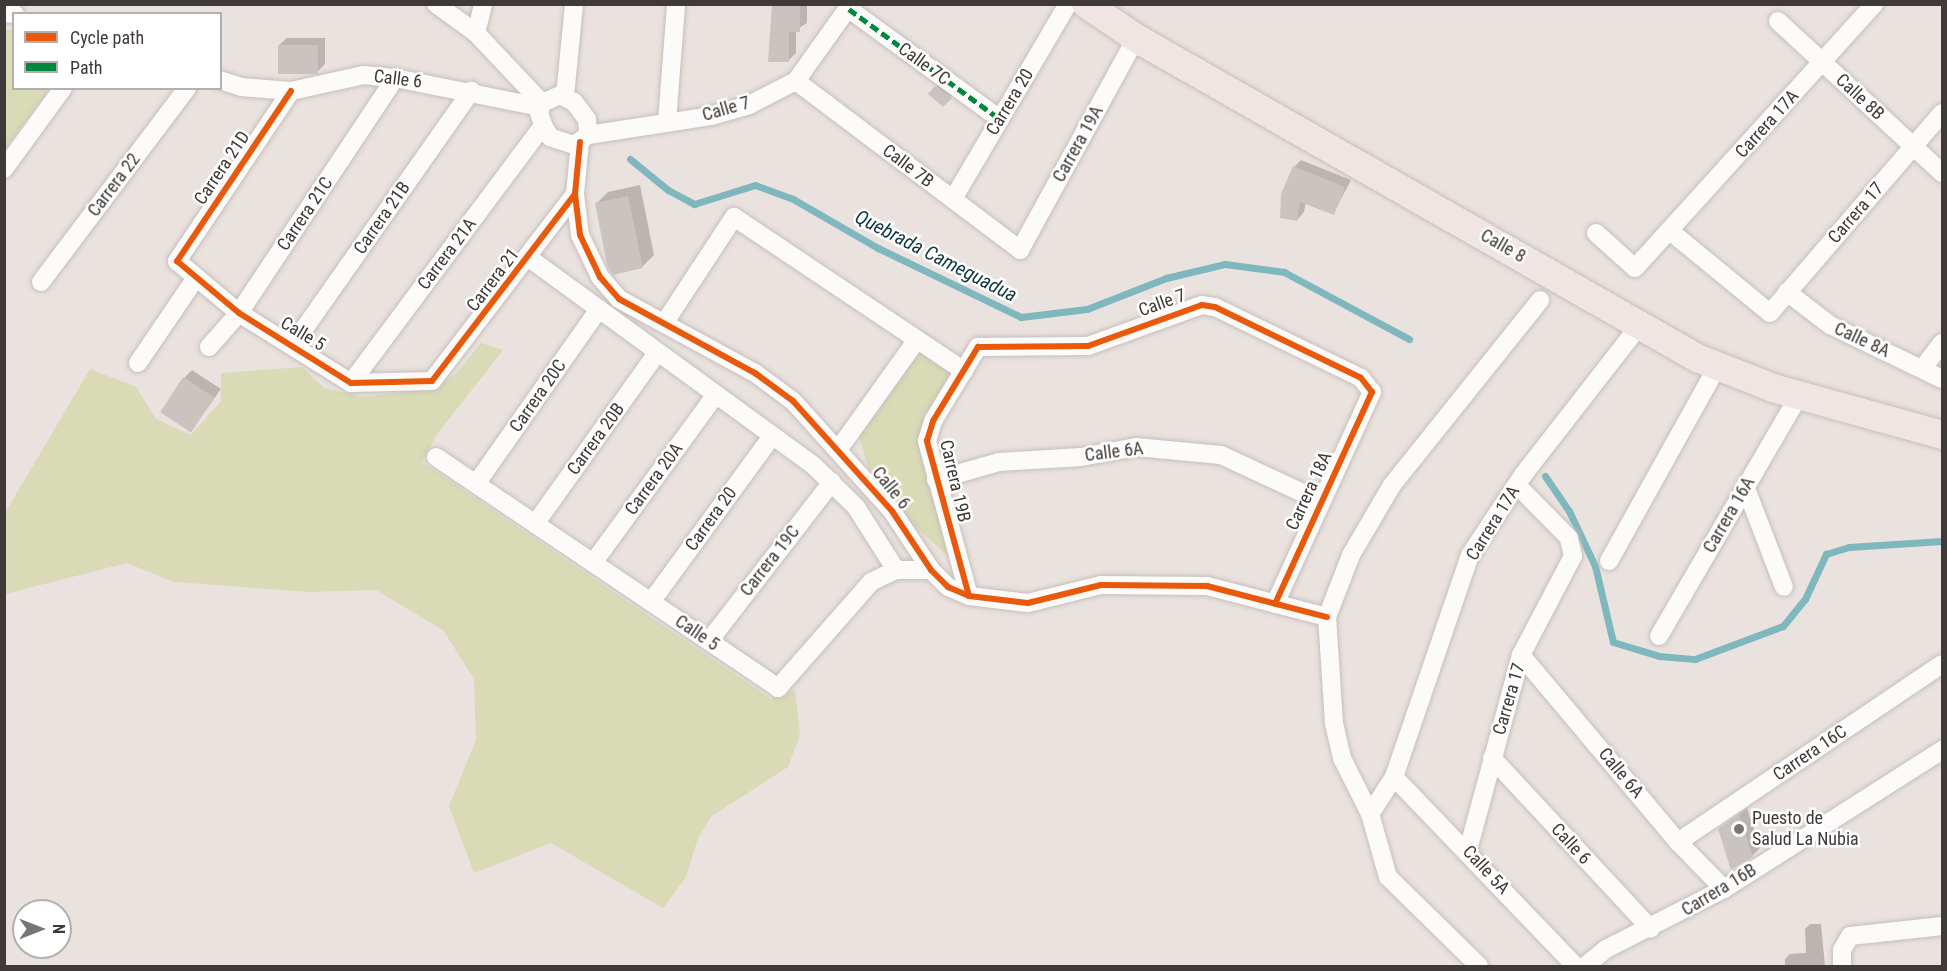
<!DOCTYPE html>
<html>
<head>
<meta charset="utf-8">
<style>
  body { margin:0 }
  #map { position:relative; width:1947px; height:971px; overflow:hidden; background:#eae2de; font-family:"Roboto Condensed",sans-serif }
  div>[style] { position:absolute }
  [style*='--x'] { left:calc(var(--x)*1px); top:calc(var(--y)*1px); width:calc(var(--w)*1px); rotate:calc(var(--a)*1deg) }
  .green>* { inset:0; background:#d9dab6 }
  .shadow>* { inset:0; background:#0003 }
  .stream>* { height:7px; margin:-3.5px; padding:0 3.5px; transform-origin:3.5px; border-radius:3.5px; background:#7fb7be }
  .building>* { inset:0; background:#cac4c1; transform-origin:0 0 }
  .roads { filter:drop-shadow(0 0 2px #c5bfbc) drop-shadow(0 0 2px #c5bfbc) }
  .street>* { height:18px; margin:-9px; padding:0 9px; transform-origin:9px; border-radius:9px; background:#fcfbfa }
  .primary>* { height:28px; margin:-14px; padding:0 14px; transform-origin:14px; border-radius:14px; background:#f1e5e4 }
  .quiet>* { height:4.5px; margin-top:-2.25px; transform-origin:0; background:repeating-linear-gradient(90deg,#00873e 0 9px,transparent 0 13.5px) }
  .cycleway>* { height:6px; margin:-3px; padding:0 3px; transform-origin:3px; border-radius:3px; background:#e8590c }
  .dots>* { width:16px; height:16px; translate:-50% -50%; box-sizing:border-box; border:3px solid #fff; border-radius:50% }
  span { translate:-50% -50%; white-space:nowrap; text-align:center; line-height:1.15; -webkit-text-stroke:5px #fff; paint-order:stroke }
  .street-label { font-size:18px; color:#3f3a38 }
  .poi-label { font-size:18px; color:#3f3a38 }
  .left { translate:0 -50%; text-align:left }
  .water-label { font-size:20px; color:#0f383d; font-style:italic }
  .frame { position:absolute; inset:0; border:6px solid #3f3a38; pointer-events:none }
  .legend { position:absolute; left:12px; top:12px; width:210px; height:78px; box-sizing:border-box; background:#fff; border:2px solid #b2b0af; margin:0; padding:8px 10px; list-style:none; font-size:18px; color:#3f3a38 }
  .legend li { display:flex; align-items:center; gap:12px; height:30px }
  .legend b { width:30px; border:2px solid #b2b0af }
  .north { position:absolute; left:12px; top:899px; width:60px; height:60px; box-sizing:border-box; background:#fff; border:2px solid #b2b0af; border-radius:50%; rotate:90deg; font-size:16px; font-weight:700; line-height:24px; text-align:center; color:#3f3a38 }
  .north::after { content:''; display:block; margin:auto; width:21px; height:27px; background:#7b7572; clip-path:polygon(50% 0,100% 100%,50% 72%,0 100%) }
</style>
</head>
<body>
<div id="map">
  <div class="green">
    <div style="clip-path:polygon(4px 30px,13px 30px,14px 88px,49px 89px,5px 149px)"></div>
    <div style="clip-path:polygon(923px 331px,960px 360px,925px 424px,953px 560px,876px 493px,856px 426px)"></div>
    <div style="clip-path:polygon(481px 343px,503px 350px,438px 433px,422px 462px,771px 699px,795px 690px,800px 735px,788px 767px,712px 816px,698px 838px,686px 877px,663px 908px,551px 843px,474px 873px,449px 806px,476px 740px,474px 679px,443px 630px,376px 590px,308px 592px,174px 582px,127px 563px,5px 594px,5px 513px,90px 369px,136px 387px,156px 419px,191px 435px,221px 401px,221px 373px,302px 367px,324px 388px,363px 397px,434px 388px,457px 373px)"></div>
  </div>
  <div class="shadow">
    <div style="clip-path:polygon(773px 4px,807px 4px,807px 23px,796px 30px,796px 53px,788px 61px)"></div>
    <div style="clip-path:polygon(287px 38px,325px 38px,325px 64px,317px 72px,279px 45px)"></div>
    <div style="clip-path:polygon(940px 83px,954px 93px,943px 105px,930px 94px)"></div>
    <div style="clip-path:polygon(1301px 160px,1351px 180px,1333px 214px,1306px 202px,1304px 212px,1297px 220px,1294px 167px)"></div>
    <div style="clip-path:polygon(640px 185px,654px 255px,642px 267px,596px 204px,608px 192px)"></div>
    <div style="clip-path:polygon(192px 370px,221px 389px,191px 431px,184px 378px)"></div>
    <div style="clip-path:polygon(1747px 808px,1760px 848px,1752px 856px,1719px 829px)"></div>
    <div style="clip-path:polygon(1810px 924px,1821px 924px,1825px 966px,1785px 966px,1785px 959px,1790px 954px,1806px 953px,1805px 929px)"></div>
  </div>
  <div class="stream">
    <div style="--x:630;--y:159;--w:49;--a:39.2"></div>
    <div style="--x:668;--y:190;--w:30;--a:28"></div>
    <div style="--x:694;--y:204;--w:64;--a:-17.3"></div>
    <div style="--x:755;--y:185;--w:40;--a:20.2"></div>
    <div style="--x:793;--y:199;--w:98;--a:30"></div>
    <div style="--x:878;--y:248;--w:159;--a:25.8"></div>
    <div style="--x:1021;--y:317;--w:66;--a:-6.9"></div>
    <div style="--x:1087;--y:309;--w:85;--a:-21.4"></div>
    <div style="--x:1166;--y:278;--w:61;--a:-13.3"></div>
    <div style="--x:1225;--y:264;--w:60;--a:7.7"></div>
    <div style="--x:1284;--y:272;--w:142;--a:28.2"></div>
    <div style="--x:1545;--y:476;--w:42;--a:55.6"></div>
    <div style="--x:1569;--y:511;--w:61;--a:64.7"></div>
    <div style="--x:1595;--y:566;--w:78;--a:76.7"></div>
    <div style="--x:1613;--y:642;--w:48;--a:16.9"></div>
    <div style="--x:1659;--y:656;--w:36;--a:5"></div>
    <div style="--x:1695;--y:659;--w:94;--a:-20.6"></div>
    <div style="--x:1783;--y:626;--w:35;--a:-51"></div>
    <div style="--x:1805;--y:599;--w:50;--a:-65"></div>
    <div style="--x:1826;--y:554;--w:24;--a:-17"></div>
    <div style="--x:1849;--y:547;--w:93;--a:-3.7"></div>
  </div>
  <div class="building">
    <div style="clip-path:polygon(772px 4px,800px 4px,800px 32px,789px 32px,789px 62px,768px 62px)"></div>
    <div style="left:278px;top:45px;width:40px;height:29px"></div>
    <div style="clip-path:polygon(935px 86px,952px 98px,943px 107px,928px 94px)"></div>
    <div style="clip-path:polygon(1293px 166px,1345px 187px,1334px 215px,1300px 202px,1297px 221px,1280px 218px,1281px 194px)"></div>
    <div style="clip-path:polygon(628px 196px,643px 268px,613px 275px,607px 265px,595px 203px)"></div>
    <div style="left:183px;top:377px;width:37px;height:42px;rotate:33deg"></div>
    <div style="clip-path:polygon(1739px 814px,1753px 857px,1731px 870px,1718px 829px)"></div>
  </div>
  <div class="roads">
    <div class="street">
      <div style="--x:436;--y:4;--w:49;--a:35.9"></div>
      <div style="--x:476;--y:33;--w:96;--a:46.7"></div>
      <div style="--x:849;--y:9;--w:187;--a:36.1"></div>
      <div style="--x:4;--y:13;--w:11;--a:5"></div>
      <div style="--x:1778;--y:21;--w:224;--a:42.8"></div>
      <div style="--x:476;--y:33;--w:30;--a:-76"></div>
      <div style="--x:220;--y:80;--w:22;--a:18"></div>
      <div style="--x:241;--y:87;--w:50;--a:4.6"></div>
      <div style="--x:291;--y:91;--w:75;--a:-12.4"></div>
      <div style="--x:364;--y:75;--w:31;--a:6"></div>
      <div style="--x:395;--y:78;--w:148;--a:11.3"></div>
      <div style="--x:796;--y:81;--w:281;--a:37"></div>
      <div style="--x:1020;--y:250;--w:242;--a:-61.3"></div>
      <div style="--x:291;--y:91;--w:205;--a:123.8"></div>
      <div style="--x:177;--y:261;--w:81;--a:40"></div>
      <div style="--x:239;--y:313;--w:132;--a:32"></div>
      <div style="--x:351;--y:383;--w:81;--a:-1.4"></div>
      <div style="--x:432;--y:381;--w:235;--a:-52.6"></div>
      <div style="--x:560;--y:95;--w:16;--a:27"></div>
      <div style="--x:574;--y:102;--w:21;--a:53"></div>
      <div style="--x:587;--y:119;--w:16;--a:86"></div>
      <div style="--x:588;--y:135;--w:17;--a:144"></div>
      <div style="--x:574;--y:145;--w:25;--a:-162"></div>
      <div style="--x:550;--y:137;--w:14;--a:-120"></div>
      <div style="--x:543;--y:125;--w:13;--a:-108"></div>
      <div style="--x:539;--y:113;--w:10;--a:-73"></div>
      <div style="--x:542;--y:103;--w:20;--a:-24"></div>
      <div style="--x:565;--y:96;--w:92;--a:-84.4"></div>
      <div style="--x:667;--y:122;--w:118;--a:-85.6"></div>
      <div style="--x:588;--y:135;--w:124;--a:-8.8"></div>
      <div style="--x:711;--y:116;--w:40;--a:-16"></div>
      <div style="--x:749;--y:105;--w:53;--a:-27.1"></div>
      <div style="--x:796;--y:81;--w:95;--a:-54.5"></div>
      <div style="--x:580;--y:142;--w:52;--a:95.5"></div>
      <div style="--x:575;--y:194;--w:41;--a:83"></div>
      <div style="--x:580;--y:235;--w:47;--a:64.5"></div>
      <div style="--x:600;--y:277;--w:29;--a:49"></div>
      <div style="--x:619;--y:299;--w:155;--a:28.6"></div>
      <div style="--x:755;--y:373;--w:47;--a:36.4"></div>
      <div style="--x:793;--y:401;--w:148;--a:48"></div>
      <div style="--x:892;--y:511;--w:71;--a:56.5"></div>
      <div style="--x:931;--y:570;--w:24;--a:45"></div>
      <div style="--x:948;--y:587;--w:23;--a:23"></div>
      <div style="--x:969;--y:596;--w:59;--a:6.8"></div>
      <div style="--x:1028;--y:603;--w:75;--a:-13.9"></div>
      <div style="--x:1101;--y:585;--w:106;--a:0.5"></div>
      <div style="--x:1207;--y:586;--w:124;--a:14.5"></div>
      <div style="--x:4;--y:169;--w:100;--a:-53.9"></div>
      <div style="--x:953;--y:199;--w:226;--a:-59.5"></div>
      <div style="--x:1670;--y:231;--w:129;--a:39.4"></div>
      <div style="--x:1770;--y:313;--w:264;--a:-49.3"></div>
      <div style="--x:1596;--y:233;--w:52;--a:41.9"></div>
      <div style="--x:1635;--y:268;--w:356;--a:-47.8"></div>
      <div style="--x:529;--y:258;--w:351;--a:36.1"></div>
      <div style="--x:813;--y:465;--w:60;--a:44.3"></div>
      <div style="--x:856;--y:507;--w:75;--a:57.6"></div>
      <div style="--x:41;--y:282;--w:243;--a:-53"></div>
      <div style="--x:1787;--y:292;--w:54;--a:37.5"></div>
      <div style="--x:1830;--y:325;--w:124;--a:25.7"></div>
      <div style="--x:665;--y:322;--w:126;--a:-56.7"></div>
      <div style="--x:734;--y:217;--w:277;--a:33.8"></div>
      <div style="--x:292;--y:346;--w:312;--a:-54.9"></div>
      <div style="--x:209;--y:347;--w:45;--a:-48.6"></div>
      <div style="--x:239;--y:313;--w:282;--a:-56.4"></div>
      <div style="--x:138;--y:363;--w:102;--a:-55.8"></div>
      <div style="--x:1923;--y:368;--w:31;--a:-53"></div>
      <div style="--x:351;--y:383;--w:322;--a:-53.3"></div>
      <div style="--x:838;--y:450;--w:134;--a:-54.4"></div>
      <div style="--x:436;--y:457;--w:413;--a:34"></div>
      <div style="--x:778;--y:688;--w:141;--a:-48.7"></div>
      <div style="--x:871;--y:582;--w:28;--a:-26"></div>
      <div style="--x:896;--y:570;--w:35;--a:0"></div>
      <div style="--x:936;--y:480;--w:66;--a:-15.9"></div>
      <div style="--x:999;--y:462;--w:82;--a:-3.5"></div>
      <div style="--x:1081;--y:457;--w:56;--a:-10.3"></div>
      <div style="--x:1136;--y:447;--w:85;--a:5.4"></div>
      <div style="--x:1221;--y:455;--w:109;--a:24.9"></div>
      <div style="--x:476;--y:484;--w:214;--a:-54.9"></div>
      <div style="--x:1745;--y:486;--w:108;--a:68.9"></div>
      <div style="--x:535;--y:524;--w:210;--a:-54.5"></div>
      <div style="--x:1609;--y:561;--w:222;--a:-60.9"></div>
      <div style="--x:593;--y:563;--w:207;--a:-53.9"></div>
      <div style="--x:969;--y:596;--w:161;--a:-105.2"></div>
      <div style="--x:927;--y:441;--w:21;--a:-73"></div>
      <div style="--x:933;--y:421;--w:87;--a:-58.7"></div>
      <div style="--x:978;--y:347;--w:110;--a:-0.5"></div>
      <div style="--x:1088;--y:346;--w:121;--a:-19.8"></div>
      <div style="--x:1202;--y:305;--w:13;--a:9"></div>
      <div style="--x:1215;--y:307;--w:162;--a:25.9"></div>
      <div style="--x:1361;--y:378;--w:18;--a:52"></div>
      <div style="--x:1372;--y:392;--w:233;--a:114.6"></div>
      <div style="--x:651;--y:602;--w:205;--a:-53.9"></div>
      <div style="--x:1659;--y:636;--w:279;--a:-59.8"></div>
      <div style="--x:709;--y:641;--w:201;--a:-52.3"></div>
      <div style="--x:1521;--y:655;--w:244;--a:50"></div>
      <div style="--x:1678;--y:842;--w:66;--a:45.6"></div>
      <div style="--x:1492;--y:758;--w:233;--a:47.1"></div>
      <div style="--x:1394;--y:777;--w:262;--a:46.2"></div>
      <div style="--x:1370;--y:814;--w:44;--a:-57"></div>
      <div style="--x:1394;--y:777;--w:235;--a:-71.1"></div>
      <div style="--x:1470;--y:555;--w:96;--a:-56.5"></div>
      <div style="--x:1523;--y:475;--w:189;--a:-52.1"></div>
      <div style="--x:1678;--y:842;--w:318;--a:-34"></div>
      <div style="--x:1468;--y:850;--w:202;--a:-74.8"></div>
      <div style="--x:1521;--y:655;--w:112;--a:-62.3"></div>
      <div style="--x:1573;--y:556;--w:18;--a:-103"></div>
      <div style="--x:1569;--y:538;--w:74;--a:-134.5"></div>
      <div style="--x:1479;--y:966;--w:127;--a:-135.6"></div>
      <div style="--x:1388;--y:877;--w:66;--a:-105.9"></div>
      <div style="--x:1370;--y:814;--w:63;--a:-116.6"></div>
      <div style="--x:1342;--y:758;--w:35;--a:-103"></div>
      <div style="--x:1334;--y:724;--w:107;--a:-93.7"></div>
      <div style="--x:1327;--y:617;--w:66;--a:-68.8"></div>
      <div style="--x:1351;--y:555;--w:81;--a:-59.6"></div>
      <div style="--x:1392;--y:485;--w:237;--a:-51.3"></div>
      <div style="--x:1585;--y:966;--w:27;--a:-39"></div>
      <div style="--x:1606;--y:949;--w:132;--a:-27"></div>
      <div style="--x:1724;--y:889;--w:259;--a:-32.5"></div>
      <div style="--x:1842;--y:966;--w:16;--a:-90"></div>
      <div style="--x:1842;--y:950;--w:16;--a:-60"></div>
      <div style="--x:1850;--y:936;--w:93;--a:-6.2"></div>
    </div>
    <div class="primary">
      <div style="--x:1086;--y:4;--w:60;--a:34.2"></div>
      <div style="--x:1136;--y:38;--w:646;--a:29.7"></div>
      <div style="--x:1697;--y:358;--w:82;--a:21.5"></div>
      <div style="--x:1773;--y:388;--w:175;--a:15.5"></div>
    </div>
  </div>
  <div class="quiet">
    <div style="--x:849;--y:9;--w:187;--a:36.1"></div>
  </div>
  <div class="cycleway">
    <div style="--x:291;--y:91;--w:205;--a:123.8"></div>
    <div style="--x:177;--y:261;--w:81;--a:40"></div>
    <div style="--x:239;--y:313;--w:132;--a:32"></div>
    <div style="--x:351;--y:383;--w:81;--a:-1.4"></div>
    <div style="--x:432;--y:381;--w:235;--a:-52.6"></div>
    <div style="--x:580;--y:142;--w:52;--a:95.5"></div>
    <div style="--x:575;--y:194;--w:41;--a:83"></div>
    <div style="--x:580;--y:235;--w:47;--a:64.5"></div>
    <div style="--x:600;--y:277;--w:29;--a:49"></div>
    <div style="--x:619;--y:299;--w:155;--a:28.6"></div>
    <div style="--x:755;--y:373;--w:47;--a:36.4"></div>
    <div style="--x:793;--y:401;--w:148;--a:48"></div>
    <div style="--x:892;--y:511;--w:71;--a:56.5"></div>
    <div style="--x:931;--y:570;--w:24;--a:45"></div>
    <div style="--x:948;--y:587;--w:23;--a:23"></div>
    <div style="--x:969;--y:596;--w:59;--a:6.8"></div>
    <div style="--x:1028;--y:603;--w:75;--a:-13.9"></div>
    <div style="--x:1101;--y:585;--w:106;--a:0.5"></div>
    <div style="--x:1207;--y:586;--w:124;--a:14.5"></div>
    <div style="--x:969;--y:596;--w:161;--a:-105.2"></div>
    <div style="--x:927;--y:441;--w:21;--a:-73"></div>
    <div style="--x:933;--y:421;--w:87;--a:-58.7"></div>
    <div style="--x:978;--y:347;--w:110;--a:-0.5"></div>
    <div style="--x:1088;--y:346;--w:121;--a:-19.8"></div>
    <div style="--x:1202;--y:305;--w:13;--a:9"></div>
    <div style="--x:1215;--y:307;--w:162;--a:25.9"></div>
    <div style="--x:1361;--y:378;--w:18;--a:52"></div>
    <div style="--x:1372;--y:392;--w:233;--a:114.6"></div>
  </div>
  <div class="dots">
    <div style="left:1739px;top:829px;background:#7b7572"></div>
  </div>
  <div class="street-label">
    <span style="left:924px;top:64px;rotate:36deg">Calle 7C</span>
    <span style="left:398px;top:79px;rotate:7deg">Calle 6</span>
    <span style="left:1860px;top:97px;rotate:43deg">Calle 8B</span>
    <span style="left:1010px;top:102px;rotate:-59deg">Carrera 20</span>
    <span style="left:726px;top:109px;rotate:-16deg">Calle 7</span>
    <span style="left:1767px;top:124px;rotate:-48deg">Carrera 17A</span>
    <span style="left:1078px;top:144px;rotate:-61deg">Carrera 19A</span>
    <span style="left:908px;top:166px;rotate:37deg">Calle 7B</span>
    <span style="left:222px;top:168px;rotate:-56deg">Carrera 21D</span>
    <span style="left:114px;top:185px;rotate:-53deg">Carrera 22</span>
    <span style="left:1856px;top:213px;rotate:-49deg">Carrera 17</span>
    <span style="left:305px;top:214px;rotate:-56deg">Carrera 21C</span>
    <span style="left:382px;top:218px;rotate:-55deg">Carrera 21B</span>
    <span style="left:1503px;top:246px;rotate:30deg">Calle 8</span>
    <span style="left:447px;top:254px;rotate:-53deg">Carrera 21A</span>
    <span style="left:493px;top:280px;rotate:-53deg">Carrera 21</span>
    <span style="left:1162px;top:303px;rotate:-20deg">Calle 7</span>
    <span style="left:303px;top:334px;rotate:31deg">Calle 5</span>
    <span style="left:1862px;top:340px;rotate:25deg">Calle 8A</span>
    <span style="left:538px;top:396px;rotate:-55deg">Carrera 20C</span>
    <span style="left:596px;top:439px;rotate:-54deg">Carrera 20B</span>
    <span style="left:1114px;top:452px;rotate:-7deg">Calle 6A</span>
    <span style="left:654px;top:479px;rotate:-54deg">Carrera 20A</span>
    <span style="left:955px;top:481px;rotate:77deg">Carrera 19B</span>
    <span style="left:891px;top:488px;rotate:51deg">Calle 6</span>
    <span style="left:1309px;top:491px;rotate:-65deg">Carrera 18A</span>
    <span style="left:1729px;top:515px;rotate:-60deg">Carrera 16A</span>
    <span style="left:711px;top:519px;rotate:-54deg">Carrera 20</span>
    <span style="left:1493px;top:523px;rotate:-58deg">Carrera 17A</span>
    <span style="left:770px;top:561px;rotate:-52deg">Carrera 19C</span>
    <span style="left:697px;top:633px;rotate:34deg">Calle 5</span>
    <span style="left:1509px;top:699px;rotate:-74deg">Carrera 17</span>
    <span style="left:1810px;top:753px;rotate:-34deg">Carrera 16C</span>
    <span style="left:1621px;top:773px;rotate:50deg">Calle 6A</span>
    <span style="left:1571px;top:844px;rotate:47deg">Calle 6</span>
    <span style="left:1486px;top:870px;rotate:47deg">Calle 5A</span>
    <span style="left:1719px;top:890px;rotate:-31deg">Carrera 16B</span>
  </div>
  <div class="poi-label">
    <span class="left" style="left:1752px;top:829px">Puesto de<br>Salud La Nubia</span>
  </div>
  <div class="water-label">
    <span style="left:936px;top:256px;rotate:27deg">Quebrada Cameguadua</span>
  </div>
  <div class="frame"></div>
  <ul class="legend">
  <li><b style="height:8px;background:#e8590c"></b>Cycle path</li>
  <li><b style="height:8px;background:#00873e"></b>Path</li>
  </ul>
  <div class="north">N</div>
</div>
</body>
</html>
